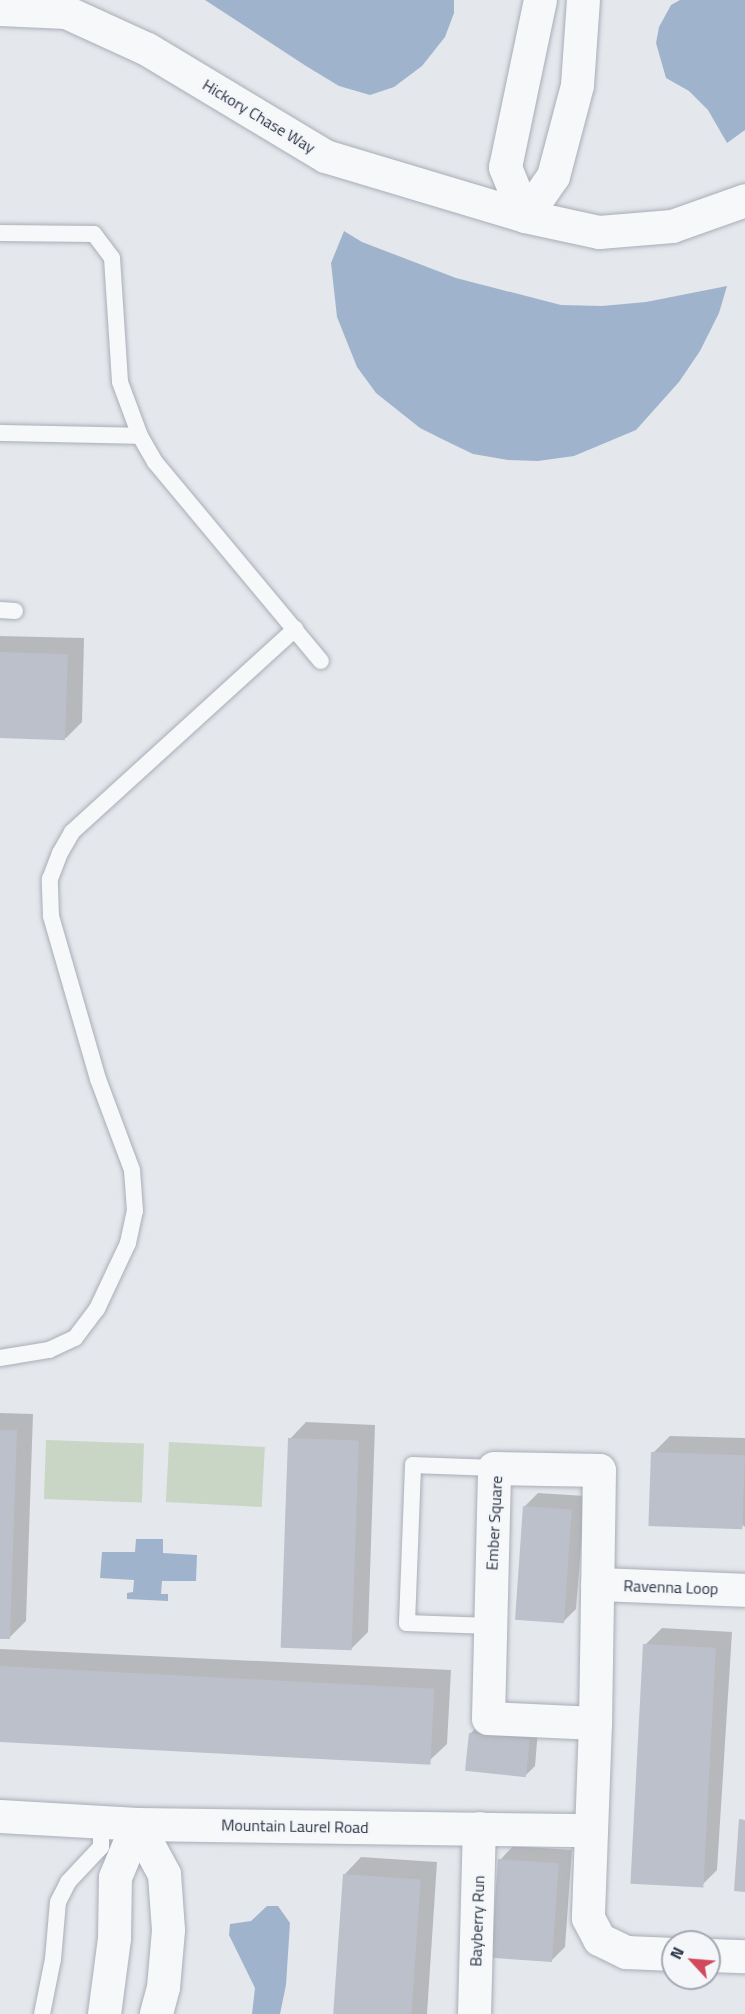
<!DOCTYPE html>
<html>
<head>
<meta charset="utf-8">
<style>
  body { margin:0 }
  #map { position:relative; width:745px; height:2014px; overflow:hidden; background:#e4e7ec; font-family:"Titillium Web",sans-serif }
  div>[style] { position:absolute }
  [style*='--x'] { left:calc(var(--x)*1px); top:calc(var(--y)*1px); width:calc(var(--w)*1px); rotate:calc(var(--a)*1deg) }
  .green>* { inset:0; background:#c9d6c5; transform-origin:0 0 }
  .water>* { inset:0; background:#9fb4cc }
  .shadow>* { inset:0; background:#0003 }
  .building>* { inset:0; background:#bbc0ca; transform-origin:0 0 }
  .roads { filter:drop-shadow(0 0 2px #a9aeb7) drop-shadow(0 0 2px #a9aeb7) }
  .service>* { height:16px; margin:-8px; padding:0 8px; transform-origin:8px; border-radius:8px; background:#f7f8fa }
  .minor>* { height:33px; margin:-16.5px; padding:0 16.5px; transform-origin:16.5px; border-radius:16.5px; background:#f7f8fa }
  span { translate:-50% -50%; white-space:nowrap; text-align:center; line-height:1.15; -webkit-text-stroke:4.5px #f4f6f9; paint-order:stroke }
  .street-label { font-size:16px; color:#2b3445 }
  .north { position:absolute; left:661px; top:1930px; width:60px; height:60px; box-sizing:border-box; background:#f4f6f9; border:2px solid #a4a8b1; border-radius:50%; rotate:296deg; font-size:16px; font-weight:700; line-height:24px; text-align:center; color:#2b3445 }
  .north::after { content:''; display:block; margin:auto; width:21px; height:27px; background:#d1495b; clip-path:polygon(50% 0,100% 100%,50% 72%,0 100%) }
</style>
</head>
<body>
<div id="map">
  <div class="green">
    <div style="left:46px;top:1440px;width:98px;height:59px;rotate:2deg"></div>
    <div style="left:169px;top:1442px;width:96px;height:60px;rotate:3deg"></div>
  </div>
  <div class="water">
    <div style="clip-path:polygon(205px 0,454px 0,454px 13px,445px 37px,422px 66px,394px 87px,370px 95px,339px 86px,306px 66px)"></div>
    <div style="clip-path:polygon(680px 0,745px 0,745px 130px,727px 143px,708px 110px,689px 91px,666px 78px,656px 43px,659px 27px,671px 5px)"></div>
    <div style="clip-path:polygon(344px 231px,362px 242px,456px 278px,561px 305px,602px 306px,646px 302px,727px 286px,719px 313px,700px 351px,679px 382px,636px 430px,574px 456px,538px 461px,508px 460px,473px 454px,444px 440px,420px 428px,376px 393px,357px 367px,337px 317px,331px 263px)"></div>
    <div style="clip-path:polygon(136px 1539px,163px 1539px,163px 1553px,197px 1555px,196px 1581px,162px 1581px,161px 1594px,168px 1594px,168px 1601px,127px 1599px,127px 1593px,133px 1592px,134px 1580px,100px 1578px,102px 1552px,135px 1552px)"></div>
    <div style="clip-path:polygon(267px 1906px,278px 1906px,290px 1923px,286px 1985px,280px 2014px,252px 2014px,255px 1988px,229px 1935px,230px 1924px,251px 1921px)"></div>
  </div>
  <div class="shadow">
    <div style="clip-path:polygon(0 636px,84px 638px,82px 722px,66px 738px,0 737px)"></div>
    <div style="clip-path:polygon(0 1413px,33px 1414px,26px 1621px,9px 1638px,0 1637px)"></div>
    <div style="clip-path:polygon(306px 1422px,375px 1425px,368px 1632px,351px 1649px,290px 1439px)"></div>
    <div style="clip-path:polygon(670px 1436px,745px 1438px,745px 1527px,653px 1453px)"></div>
    <div style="clip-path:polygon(538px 1493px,585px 1496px,576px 1609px,563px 1622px,525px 1506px)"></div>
    <div style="clip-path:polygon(662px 1628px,732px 1632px,717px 1870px,700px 1887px,645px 1645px)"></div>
    <div style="clip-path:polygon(0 1649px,451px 1670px,447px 1744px,430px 1760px,0 1740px)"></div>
    <div style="clip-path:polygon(479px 1725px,538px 1730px,535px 1766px,526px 1775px,470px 1734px)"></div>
    <div style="clip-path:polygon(513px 1846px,572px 1850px,565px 1947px,552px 1960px,500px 1860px)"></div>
    <div style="clip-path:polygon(361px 1857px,437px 1862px,427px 2014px,339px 2014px,345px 1874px)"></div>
  </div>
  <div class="building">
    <div style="left:0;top:652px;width:68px;height:86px;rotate:2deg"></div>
    <div style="clip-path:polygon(0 1430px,17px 1430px,10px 1639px,0 1639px)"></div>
    <div style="left:288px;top:1438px;width:71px;height:210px;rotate:2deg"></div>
    <div style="left:651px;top:1452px;width:94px;height:74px;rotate:2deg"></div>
    <div style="left:523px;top:1506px;width:49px;height:114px;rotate:4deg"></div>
    <div style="left:643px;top:1644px;width:73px;height:240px;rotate:3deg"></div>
    <div style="left:0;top:1666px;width:435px;height:76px;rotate:3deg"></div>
    <div style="left:469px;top:1733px;width:61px;height:38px;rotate:6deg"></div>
    <div style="clip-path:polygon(739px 1819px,745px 1820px,745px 1892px,734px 1891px)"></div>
    <div style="left:498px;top:1859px;width:61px;height:99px;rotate:4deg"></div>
    <div style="left:343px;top:1874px;width:78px;height:140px;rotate:4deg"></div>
  </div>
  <div class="roads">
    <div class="service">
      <div style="--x:0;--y:233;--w:94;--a:0.6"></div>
      <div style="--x:94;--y:234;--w:30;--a:53"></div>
      <div style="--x:112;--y:258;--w:124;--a:86.3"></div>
      <div style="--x:120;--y:382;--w:58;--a:69.7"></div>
      <div style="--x:140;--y:436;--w:30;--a:60"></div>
      <div style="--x:155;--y:462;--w:259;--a:50.2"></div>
      <div style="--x:0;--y:433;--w:140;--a:1.2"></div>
      <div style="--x:0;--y:610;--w:15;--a:4"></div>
      <div style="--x:0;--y:1358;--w:50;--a:-9.3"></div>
      <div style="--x:49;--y:1350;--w:29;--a:-25"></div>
      <div style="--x:75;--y:1338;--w:36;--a:-53"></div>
      <div style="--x:97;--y:1309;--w:73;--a:-64.8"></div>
      <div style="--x:128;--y:1243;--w:33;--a:-78"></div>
      <div style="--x:135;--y:1211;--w:41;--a:-94.2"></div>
      <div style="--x:132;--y:1170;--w:97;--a:-110.5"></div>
      <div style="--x:98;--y:1079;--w:170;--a:-106.1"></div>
      <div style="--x:51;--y:916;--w:37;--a:-92"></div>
      <div style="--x:50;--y:879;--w:28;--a:-69"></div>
      <div style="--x:60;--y:853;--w:24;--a:-60"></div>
      <div style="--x:72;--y:832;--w:302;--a:-42.3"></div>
      <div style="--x:490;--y:1626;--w:83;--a:-177.9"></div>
      <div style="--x:407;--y:1623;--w:158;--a:-87.8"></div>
      <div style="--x:413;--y:1465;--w:81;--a:2.1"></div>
      <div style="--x:42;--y:2014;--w:56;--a:-78.7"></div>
      <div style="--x:53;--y:1959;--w:57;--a:-85"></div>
      <div style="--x:58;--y:1902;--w:22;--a:-63"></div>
      <div style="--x:68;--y:1882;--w:48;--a:-46.7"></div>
      <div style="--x:101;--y:1847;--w:25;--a:-90"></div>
    </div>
    <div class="minor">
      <div style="--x:0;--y:9;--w:66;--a:2.6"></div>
      <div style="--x:66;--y:12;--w:89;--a:24.6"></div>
      <div style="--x:147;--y:49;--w:208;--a:31"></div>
      <div style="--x:325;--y:156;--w:209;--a:16.7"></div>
      <div style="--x:525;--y:216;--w:76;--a:12.2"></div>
      <div style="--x:599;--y:232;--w:73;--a:-4.7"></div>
      <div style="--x:672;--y:226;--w:77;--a:-19.6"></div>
      <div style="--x:525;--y:216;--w:49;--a:-55"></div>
      <div style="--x:553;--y:176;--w:94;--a:-75.2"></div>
      <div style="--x:577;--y:85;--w:85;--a:-86"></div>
      <div style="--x:525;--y:216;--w:53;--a:-112.2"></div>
      <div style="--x:505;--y:167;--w:171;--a:-78.2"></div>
      <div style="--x:597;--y:1584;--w:148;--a:2.3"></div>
      <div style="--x:595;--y:1723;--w:107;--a:-177.3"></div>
      <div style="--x:488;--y:1718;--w:250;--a:-88.6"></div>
      <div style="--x:494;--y:1468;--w:105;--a:1.1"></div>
      <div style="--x:599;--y:1470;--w:253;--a:90.9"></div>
      <div style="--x:595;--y:1723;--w:195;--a:92.1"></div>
      <div style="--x:588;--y:1918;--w:24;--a:62"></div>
      <div style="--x:599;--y:1939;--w:30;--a:26"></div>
      <div style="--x:626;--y:1952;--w:47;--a:2.4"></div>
      <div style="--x:0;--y:1816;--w:137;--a:3.3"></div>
      <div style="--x:137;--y:1824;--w:454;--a:0.8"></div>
      <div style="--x:709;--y:1955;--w:36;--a:2"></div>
      <div style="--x:104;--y:2014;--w:77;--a:-82.5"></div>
      <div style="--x:114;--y:1938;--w:61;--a:-89.1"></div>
      <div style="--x:115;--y:1877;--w:57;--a:-67.5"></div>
      <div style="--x:137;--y:1824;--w:57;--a:61.6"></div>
      <div style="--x:164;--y:1874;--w:56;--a:85.9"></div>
      <div style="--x:168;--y:1930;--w:57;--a:95"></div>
      <div style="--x:163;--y:1987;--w:28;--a:105"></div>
      <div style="--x:474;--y:2014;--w:186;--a:-88.5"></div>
    </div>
  </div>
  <div class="street-label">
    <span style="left:259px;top:116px;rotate:31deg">Hickory Chase Way</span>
    <span style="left:494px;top:1523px;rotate:-87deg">Ember Square</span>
    <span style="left:671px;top:1587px;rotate:2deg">Ravenna Loop</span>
    <span style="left:295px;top:1826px;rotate:1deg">Mountain Laurel Road</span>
    <span style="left:477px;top:1921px;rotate:-88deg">Bayberry Run</span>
  </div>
  <div class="north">N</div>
</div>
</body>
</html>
